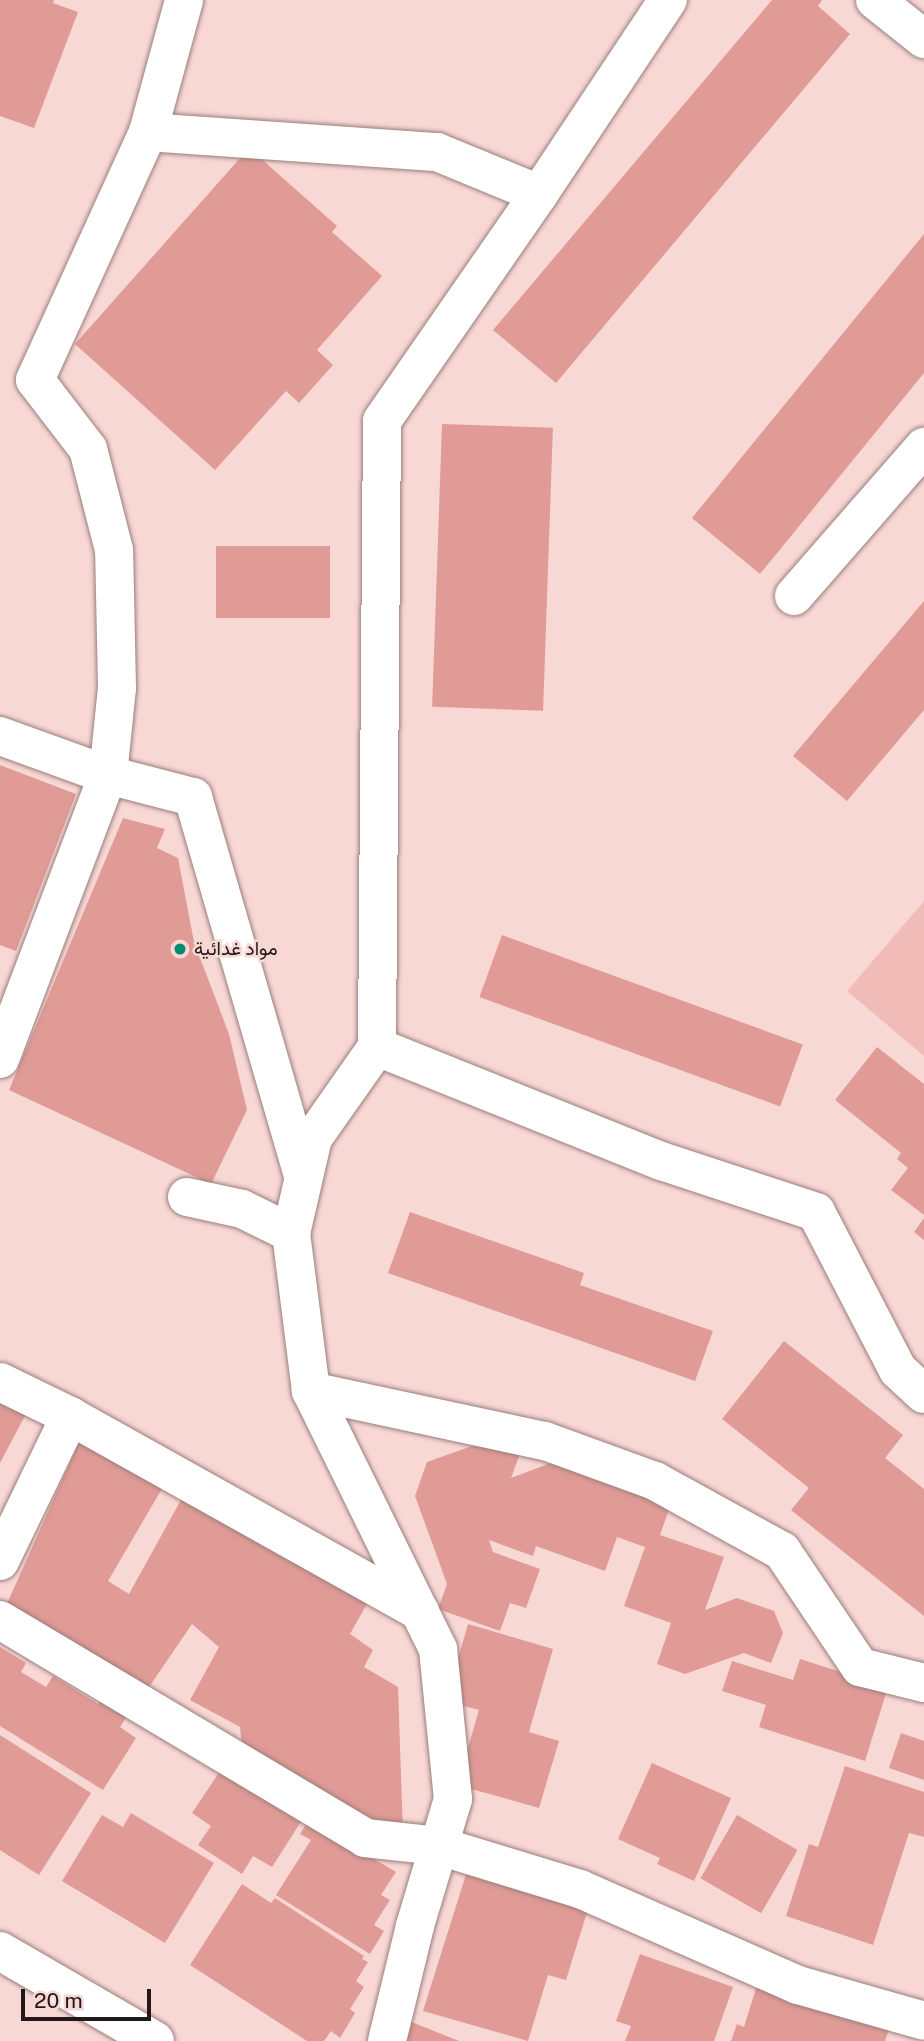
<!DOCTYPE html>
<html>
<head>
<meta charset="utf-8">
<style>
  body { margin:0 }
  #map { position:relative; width:924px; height:2041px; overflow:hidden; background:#f8d8d5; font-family:"Public Sans",Vazirmatn,sans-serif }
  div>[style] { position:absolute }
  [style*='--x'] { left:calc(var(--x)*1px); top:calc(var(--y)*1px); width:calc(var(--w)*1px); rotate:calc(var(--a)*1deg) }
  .green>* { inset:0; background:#f1bcb8 }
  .building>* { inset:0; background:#e09b96; transform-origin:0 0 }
  .roads { filter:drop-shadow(0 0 2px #9a7e7b) drop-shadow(0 0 2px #9a7e7b) }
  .minor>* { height:38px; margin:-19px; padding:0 19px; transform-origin:19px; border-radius:19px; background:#fff }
  .dots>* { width:19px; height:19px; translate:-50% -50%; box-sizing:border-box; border:4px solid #f8d8d5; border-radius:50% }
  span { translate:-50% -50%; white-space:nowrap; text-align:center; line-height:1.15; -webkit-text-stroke:5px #f8d8d5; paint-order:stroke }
  .poi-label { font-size:19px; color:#231818 }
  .left { translate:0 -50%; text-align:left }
  .scale { position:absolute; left:21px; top:1989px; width:130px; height:32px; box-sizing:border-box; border:4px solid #231818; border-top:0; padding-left:9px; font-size:21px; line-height:24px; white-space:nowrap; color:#231818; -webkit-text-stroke:5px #f8d8d5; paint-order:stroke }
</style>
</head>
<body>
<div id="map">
  <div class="green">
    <div style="clip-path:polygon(924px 901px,924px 1056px,847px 991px)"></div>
  </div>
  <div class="building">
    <div style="clip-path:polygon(0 0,54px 0,53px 3px,78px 12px,34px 128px,0 116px)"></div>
    <div style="clip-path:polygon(772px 0,822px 0,818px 6px,850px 34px,556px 383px,493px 330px)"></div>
    <div style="clip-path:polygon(249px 148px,337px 226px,332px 232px,382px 276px,317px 350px,333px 365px,299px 403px,286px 391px,215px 470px,75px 344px)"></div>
    <div style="clip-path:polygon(924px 234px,924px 373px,760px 574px,692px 518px)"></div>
    <div style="left:442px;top:424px;width:111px;height:283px;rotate:2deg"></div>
    <div style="left:330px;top:546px;width:72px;height:114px;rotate:90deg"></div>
    <div style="clip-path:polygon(924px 601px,924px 710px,847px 801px,793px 756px)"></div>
    <div style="clip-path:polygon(0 765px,76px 794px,16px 951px,0 945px)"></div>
    <div style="clip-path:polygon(123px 818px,165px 829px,157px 848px,178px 858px,194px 942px,229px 1034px,247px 1110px,211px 1184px,9px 1090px)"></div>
    <div style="left:502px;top:935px;width:320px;height:66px;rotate:20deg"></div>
    <div style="clip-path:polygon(877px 1047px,924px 1084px,924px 1215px,891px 1190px,908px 1168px,897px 1159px,901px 1153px,835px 1100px)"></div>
    <div style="clip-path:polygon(410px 1212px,584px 1273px,580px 1285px,713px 1331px,695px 1381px,388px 1273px)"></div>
    <div style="clip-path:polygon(924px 1218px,924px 1240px,914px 1232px)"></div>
    <div style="clip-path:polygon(784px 1341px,903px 1435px,885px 1458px,924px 1489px,924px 1616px,791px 1510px,809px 1488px,722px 1419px)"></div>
    <div style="clip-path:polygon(0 1398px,27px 1412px,0 1463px)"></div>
    <div style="clip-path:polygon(84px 1431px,170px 1475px,108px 1581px,129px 1594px,187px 1489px,373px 1593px,350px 1634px,373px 1650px,364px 1667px,398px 1687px,403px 1833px,380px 1835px,242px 1748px,240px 1727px,190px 1700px,219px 1647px,192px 1624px,147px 1690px,6px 1606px)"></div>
    <div style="clip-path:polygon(489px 1440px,521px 1451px,511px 1478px,567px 1457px,674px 1495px,660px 1535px,724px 1557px,705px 1610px,737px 1598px,774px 1611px,783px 1633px,771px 1663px,744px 1653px,685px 1674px,657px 1664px,671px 1623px,624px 1606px,645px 1547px,617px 1537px,605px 1571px,536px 1546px,533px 1556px,489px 1540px,493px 1552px,540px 1569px,526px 1608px,510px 1603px,500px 1631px,438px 1609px,447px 1584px,415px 1496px,427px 1462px)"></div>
    <div style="clip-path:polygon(468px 1624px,553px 1649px,529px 1732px,559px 1741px,539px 1808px,457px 1785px,479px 1710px,446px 1701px)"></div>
    <div style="clip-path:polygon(0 1647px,26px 1663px,21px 1672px,46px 1687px,53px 1676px,98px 1704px,103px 1697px,129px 1713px,120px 1727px,136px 1738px,103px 1790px,0 1726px)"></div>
    <div style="clip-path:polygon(800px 1659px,888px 1687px,865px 1761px,759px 1727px,766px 1705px,722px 1691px,732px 1661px,793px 1680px)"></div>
    <div style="clip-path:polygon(901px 1733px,924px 1741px,924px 1780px,889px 1768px)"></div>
    <div style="clip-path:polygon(0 1735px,91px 1793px,39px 1875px,0 1850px)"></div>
    <div style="clip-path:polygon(652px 1763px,731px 1798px,694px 1881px,657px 1864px,660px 1858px,618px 1839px)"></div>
    <div style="clip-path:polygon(224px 1765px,304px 1817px,272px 1867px,253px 1856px,242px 1874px,198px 1845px,211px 1826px,192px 1813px)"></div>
    <div style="clip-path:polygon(845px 1766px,924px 1792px,924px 1837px,909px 1833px,873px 1945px,786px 1916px,809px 1844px,818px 1847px)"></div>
    <div style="clip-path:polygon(131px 1813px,214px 1863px,165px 1943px,62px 1881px,102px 1815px,123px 1827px)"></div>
    <div style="left:737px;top:1815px;width:70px;height:73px;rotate:30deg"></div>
    <div style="clip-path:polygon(309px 1820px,396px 1872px,381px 1895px,390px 1900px,374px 1925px,384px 1931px,370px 1954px,276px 1895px,311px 1840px,300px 1834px)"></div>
    <div style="clip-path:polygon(468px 1868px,589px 1906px,566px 1980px,548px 1975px,528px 2041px,423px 2011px)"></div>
    <div style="clip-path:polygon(242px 1884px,271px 1903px,275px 1898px,364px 1956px,362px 1959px,368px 1962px,356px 1981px,364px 1987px,350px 2009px,355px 2013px,340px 2038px,331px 2031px,324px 2041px,307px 2041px,190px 1965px)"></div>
    <div style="clip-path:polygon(640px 1954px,733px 1987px,714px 2041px,625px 2041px,631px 2026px,616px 2021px)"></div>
    <div style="clip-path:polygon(757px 1985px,890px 2027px,885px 2041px,731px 2041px,737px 2024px,744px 2027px)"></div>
    <div style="clip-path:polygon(409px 2021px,459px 2041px,401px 2041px)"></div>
  </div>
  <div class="roads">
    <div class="minor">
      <div style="--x:875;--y:0;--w:63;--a:38.5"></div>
      <div style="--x:148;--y:132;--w:137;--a:-74.7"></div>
      <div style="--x:539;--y:194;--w:233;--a:-56.4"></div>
      <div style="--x:794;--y:596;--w:198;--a:-48.9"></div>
      <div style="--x:0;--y:736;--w:115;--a:19.9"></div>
      <div style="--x:108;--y:775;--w:87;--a:-84.1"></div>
      <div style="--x:117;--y:688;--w:138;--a:-91.2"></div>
      <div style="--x:114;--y:550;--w:104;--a:-104.4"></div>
      <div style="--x:88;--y:449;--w:87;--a:-127.5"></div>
      <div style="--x:35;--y:380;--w:273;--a:-65.5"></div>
      <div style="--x:148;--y:132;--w:290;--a:4"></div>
      <div style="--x:437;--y:152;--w:110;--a:22.4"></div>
      <div style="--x:539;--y:194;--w:276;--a:124.7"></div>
      <div style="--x:382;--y:421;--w:626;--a:90.46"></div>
      <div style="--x:377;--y:1047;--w:111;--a:125.1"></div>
      <div style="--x:313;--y:1138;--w:98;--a:103"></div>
      <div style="--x:291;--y:1233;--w:159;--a:82.8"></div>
      <div style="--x:311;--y:1391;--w:288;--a:63.8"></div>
      <div style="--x:438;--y:1649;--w:151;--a:84.3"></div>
      <div style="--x:453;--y:1799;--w:133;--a:106.7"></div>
      <div style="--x:415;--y:1926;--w:118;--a:103.7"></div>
      <div style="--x:377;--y:1047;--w:306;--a:21.9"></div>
      <div style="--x:661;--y:1161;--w:163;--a:18.2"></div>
      <div style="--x:816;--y:1212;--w:178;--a:62.6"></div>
      <div style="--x:898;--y:1370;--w:35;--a:43"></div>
      <div style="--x:0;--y:1059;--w:304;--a:-69.2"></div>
      <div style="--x:108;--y:775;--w:88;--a:14.5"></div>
      <div style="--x:193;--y:797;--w:394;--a:73.8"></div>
      <div style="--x:187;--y:1197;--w:56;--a:12.3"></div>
      <div style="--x:242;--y:1209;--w:55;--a:26.1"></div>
      <div style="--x:0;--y:1382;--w:78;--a:25.9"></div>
      <div style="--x:70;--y:1416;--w:401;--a:29.2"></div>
      <div style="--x:311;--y:1391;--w:239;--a:12.1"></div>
      <div style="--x:545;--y:1441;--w:117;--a:20"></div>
      <div style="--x:655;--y:1481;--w:145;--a:28.9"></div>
      <div style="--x:782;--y:1551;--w:140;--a:56.1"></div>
      <div style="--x:860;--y:1667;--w:66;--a:14"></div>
      <div style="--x:0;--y:1561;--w:161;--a:-64.2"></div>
      <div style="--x:0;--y:1620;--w:425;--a:30.8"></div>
      <div style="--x:365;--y:1838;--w:74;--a:6.2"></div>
      <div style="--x:439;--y:1846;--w:147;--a:17"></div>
      <div style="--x:580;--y:1889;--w:238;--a:23.8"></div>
      <div style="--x:798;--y:1985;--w:131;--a:15.9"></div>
      <div style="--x:0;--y:1951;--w:179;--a:30.1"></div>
    </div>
  </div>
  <div class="dots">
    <div style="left:180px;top:949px;background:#008a70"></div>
  </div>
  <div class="poi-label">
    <span class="left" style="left:194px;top:949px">مواد غدائية</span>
  </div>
  <div class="scale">20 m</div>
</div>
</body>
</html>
